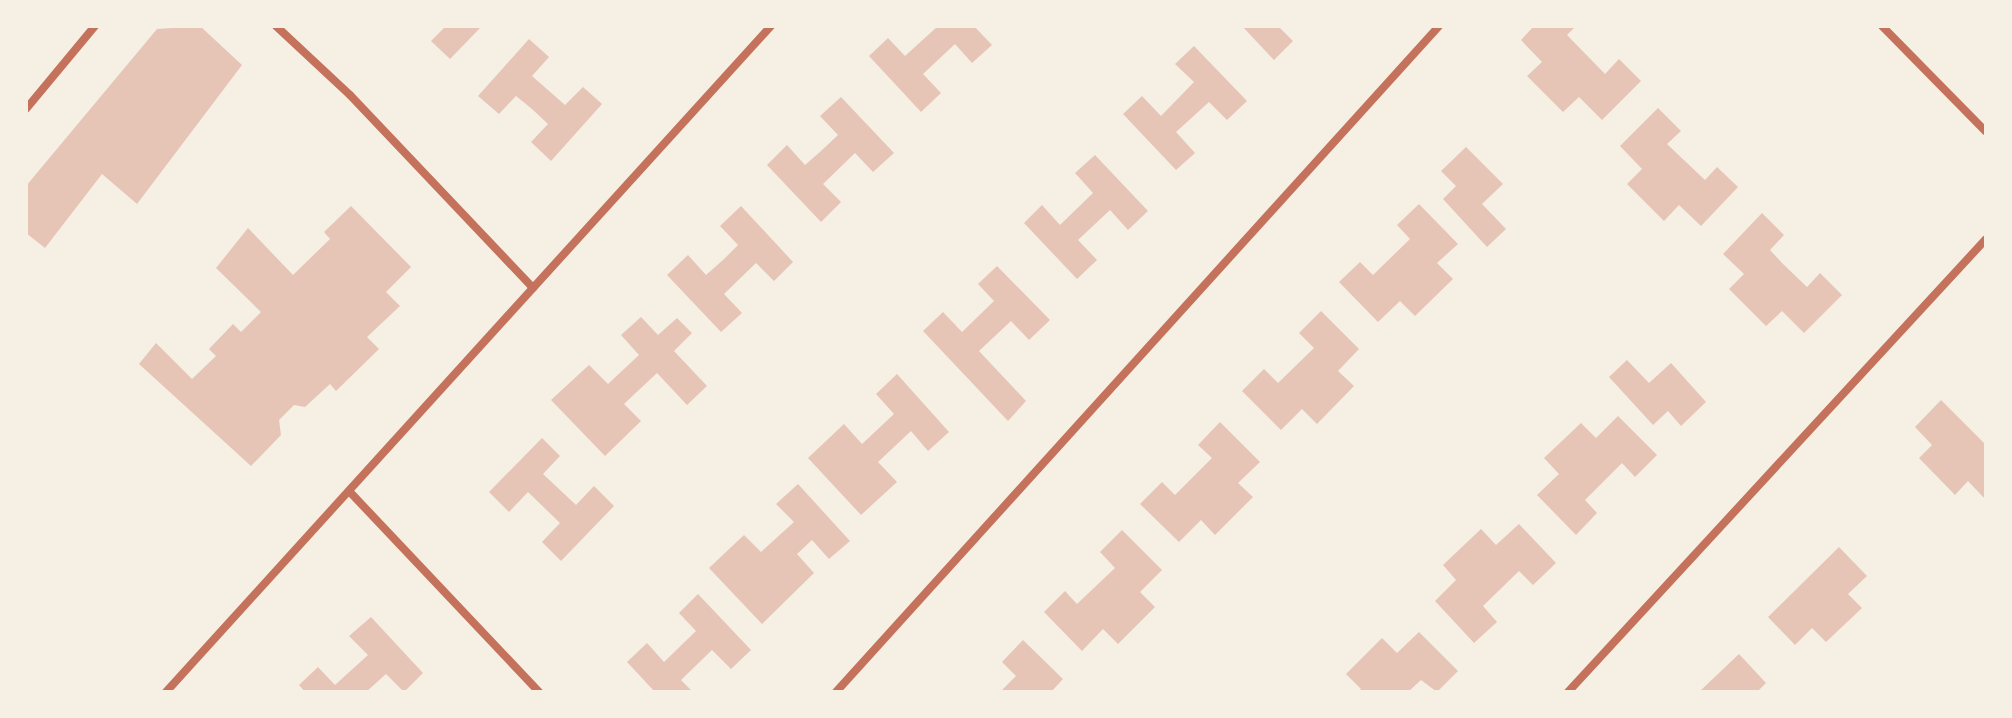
<!DOCTYPE html>
<html>
<head>
<meta charset="utf-8">
<style>
  body { margin:0 }
  #map { position:relative; width:2012px; height:718px; overflow:hidden; background:#f6efe4; font-family:Karla,sans-serif }
  div>[style] { position:absolute }
  [style*='--x'] { left:calc(var(--x)*1px); top:calc(var(--y)*1px); width:calc(var(--w)*1px); rotate:calc(var(--a)*1deg) }
  .building>* { inset:0; background:#e6c5b7 }
  .minor>* { height:8px; margin:-4px; padding:0 4px; transform-origin:4px; border-radius:4px; background:#c5725c }
  span { translate:-50% -50%; white-space:nowrap; text-align:center; line-height:1.15; -webkit-text-stroke:6px #f6efe4; paint-order:stroke }
  .frame { position:absolute; inset:0; border:28px solid #f6efe4; pointer-events:none }
</style>
</head>
<body>
<div id="map">
  <div class="building">
    <div style="clip-path:polygon(200px 26px,242px 65px,137px 204px,102px 174px,45px 248px,26px 233px,26px 186px,157px 29px)"></div>
    <div style="clip-path:polygon(446px 26px,482px 26px,450px 59px,431px 41px)"></div>
    <div style="clip-path:polygon(938px 26px,974px 26px,992px 45px,972px 63px,955px 44px,923px 74px,941px 93px,921px 112px,869px 56px,888px 38px,905px 56px)"></div>
    <div style="clip-path:polygon(1242px 26px,1278px 26px,1293px 41px,1274px 60px)"></div>
    <div style="clip-path:polygon(1534px 26px,1576px 26px,1567px 35px,1605px 74px,1619px 59px,1641px 81px,1602px 120px,1579px 97px,1563px 112px,1527px 76px,1542px 62px,1521px 40px)"></div>
    <div style="clip-path:polygon(529px 39px,549px 57px,532px 76px,565px 105px,583px 87px,602px 104px,551px 161px,531px 142px,548px 124px,532px 109px,516px 96px,499px 114px,478px 96px)"></div>
    <div style="clip-path:polygon(1194px 46px,1247px 101px,1227px 120px,1209px 102px,1176px 132px,1195px 153px,1176px 170px,1123px 114px,1142px 96px,1161px 116px,1194px 82px,1175px 64px)"></div>
    <div style="clip-path:polygon(841px 97px,894px 153px,873px 172px,855px 153px,823px 184px,841px 202px,821px 222px,767px 165px,787px 145px,805px 165px,821px 151px,838px 135px,820px 116px)"></div>
    <div style="clip-path:polygon(1658px 108px,1681px 131px,1667px 144px,1705px 180px,1717px 167px,1738px 187px,1701px 226px,1679px 205px,1664px 221px,1627px 184px,1642px 169px,1620px 146px)"></div>
    <div style="clip-path:polygon(1466px 147px,1503px 184px,1482px 204px,1506px 229px,1487px 247px,1443px 199px,1456px 186px,1441px 171px)"></div>
    <div style="clip-path:polygon(1095px 155px,1148px 211px,1128px 230px,1110px 210px,1078px 240px,1097px 260px,1077px 279px,1024px 223px,1042px 205px,1060px 225px,1093px 193px,1075px 173px)"></div>
    <div style="clip-path:polygon(1419px 204px,1458px 244px,1437px 263px,1453px 279px,1415px 316px,1400px 301px,1378px 322px,1339px 282px,1360px 262px,1373px 275px,1410px 239px,1397px 225px)"></div>
    <div style="clip-path:polygon(351px 206px,411px 267px,386px 292px,400px 306px,367px 337px,379px 349px,336px 391px,330px 384px,305px 407px,294px 405px,279px 420px,281px 435px,251px 466px,139px 364px,156px 343px,192px 379px,216px 356px,209px 349px,233px 324px,241px 332px,261px 312px,216px 268px,248px 228px,293px 275px,330px 239px,324px 232px)"></div>
    <div style="clip-path:polygon(741px 206px,793px 262px,774px 281px,756px 263px,724px 294px,742px 313px,721px 332px,667px 275px,688px 255px,706px 275px,723px 260px,738px 245px,720px 226px)"></div>
    <div style="clip-path:polygon(1762px 213px,1784px 235px,1770px 250px,1783px 264px,1807px 287px,1820px 273px,1842px 295px,1804px 333px,1782px 311px,1766px 326px,1729px 289px,1744px 274px,1723px 254px)"></div>
    <div style="clip-path:polygon(997px 266px,1050px 320px,1029px 340px,1011px 321px,979px 351px,1026px 401px,1008px 421px,923px 331px,943px 312px,962px 332px,994px 301px,978px 284px)"></div>
    <div style="clip-path:polygon(1321px 311px,1359px 349px,1338px 371px,1354px 386px,1317px 424px,1302px 409px,1281px 430px,1242px 391px,1264px 369px,1278px 383px,1314px 348px,1299px 333px)"></div>
    <div style="clip-path:polygon(641px 317px,658px 335px,677px 318px,692px 333px,674px 351px,707px 386px,687px 405px,657px 373px,624px 404px,641px 421px,605px 456px,551px 400px,589px 365px,608px 384px,639px 355px,621px 335px)"></div>
    <div style="clip-path:polygon(1627px 360px,1649px 383px,1671px 363px,1706px 402px,1681px 426px,1668px 411px,1653px 425px,1609px 377px)"></div>
    <div style="clip-path:polygon(897px 374px,949px 432px,928px 451px,911px 431px,878px 462px,897px 482px,861px 515px,808px 458px,844px 424px,862px 444px,894px 414px,876px 394px)"></div>
    <div style="clip-path:polygon(1941px 400px,1986px 445px,1986px 500px,1968px 481px,1955px 495px,1919px 458px,1932px 445px,1915px 427px)"></div>
    <div style="clip-path:polygon(1618px 416px,1657px 455px,1635px 477px,1622px 463px,1585px 500px,1597px 513px,1576px 535px,1537px 495px,1559px 474px,1544px 458px,1581px 423px,1596px 438px)"></div>
    <div style="clip-path:polygon(1220px 422px,1260px 462px,1238px 483px,1253px 497px,1215px 535px,1201px 520px,1179px 542px,1140px 504px,1162px 482px,1175px 495px,1212px 458px,1198px 445px)"></div>
    <div style="clip-path:polygon(542px 438px,560px 456px,543px 474px,576px 505px,594px 486px,614px 506px,561px 561px,542px 542px,560px 523px,528px 492px,509px 512px,489px 492px)"></div>
    <div style="clip-path:polygon(798px 484px,850px 541px,829px 559px,812px 540px,797px 554px,814px 573px,762px 624px,709px 568px,744px 535px,761px 552px,794px 522px,776px 504px)"></div>
    <div style="clip-path:polygon(1519px 524px,1556px 563px,1533px 585px,1519px 571px,1483px 606px,1497px 622px,1474px 643px,1435px 601px,1456px 580px,1443px 565px,1481px 529px,1496px 545px)"></div>
    <div style="clip-path:polygon(1122px 530px,1162px 570px,1140px 592px,1155px 607px,1118px 644px,1103px 629px,1082px 651px,1044px 612px,1065px 591px,1077px 604px,1115px 568px,1100px 552px)"></div>
    <div style="clip-path:polygon(1839px 547px,1867px 576px,1848px 594px,1862px 608px,1826px 642px,1812px 628px,1795px 645px,1768px 617px)"></div>
    <div style="clip-path:polygon(698px 594px,751px 650px,731px 669px,712px 650px,681px 680px,693px 692px,655px 692px,627px 662px,647px 643px,664px 662px,696px 631px,679px 613px)"></div>
    <div style="clip-path:polygon(371px 617px,423px 673px,404px 692px,386px 674px,366px 692px,305px 692px,299px 685px,318px 667px,335px 685px,368px 655px,349px 636px)"></div>
    <div style="clip-path:polygon(1419px 632px,1458px 671px,1437px 692px,1421px 680px,1408px 692px,1357px 692px,1361px 689px,1346px 674px,1382px 638px,1397px 653px)"></div>
    <div style="clip-path:polygon(1023px 640px,1063px 679px,1051px 692px,1000px 692px,1016px 676px,1002px 662px)"></div>
    <div style="clip-path:polygon(1739px 654px,1766px 683px,1757px 692px,1699px 692px)"></div>
  </div>
  <div class="minor">
    <div style="--x:276;--y:26;--w:101;--a:43"></div>
    <div style="--x:350;--y:95;--w:266;--a:46.5"></div>
    <div style="--x:1882;--y:26;--w:148;--a:45.5"></div>
    <div style="--x:26;--y:109;--w:108;--a:-50.3"></div>
    <div style="--x:349;--y:491;--w:277;--a:46.6"></div>
    <div style="--x:166;--y:692;--w:900;--a:-47.75"></div>
    <div style="--x:836;--y:692;--w:898;--a:-47.84"></div>
    <div style="--x:1568;--y:692;--w:616;--a:-47.3"></div>
  </div>
  <div class="frame"></div>
</div>
</body>
</html>
